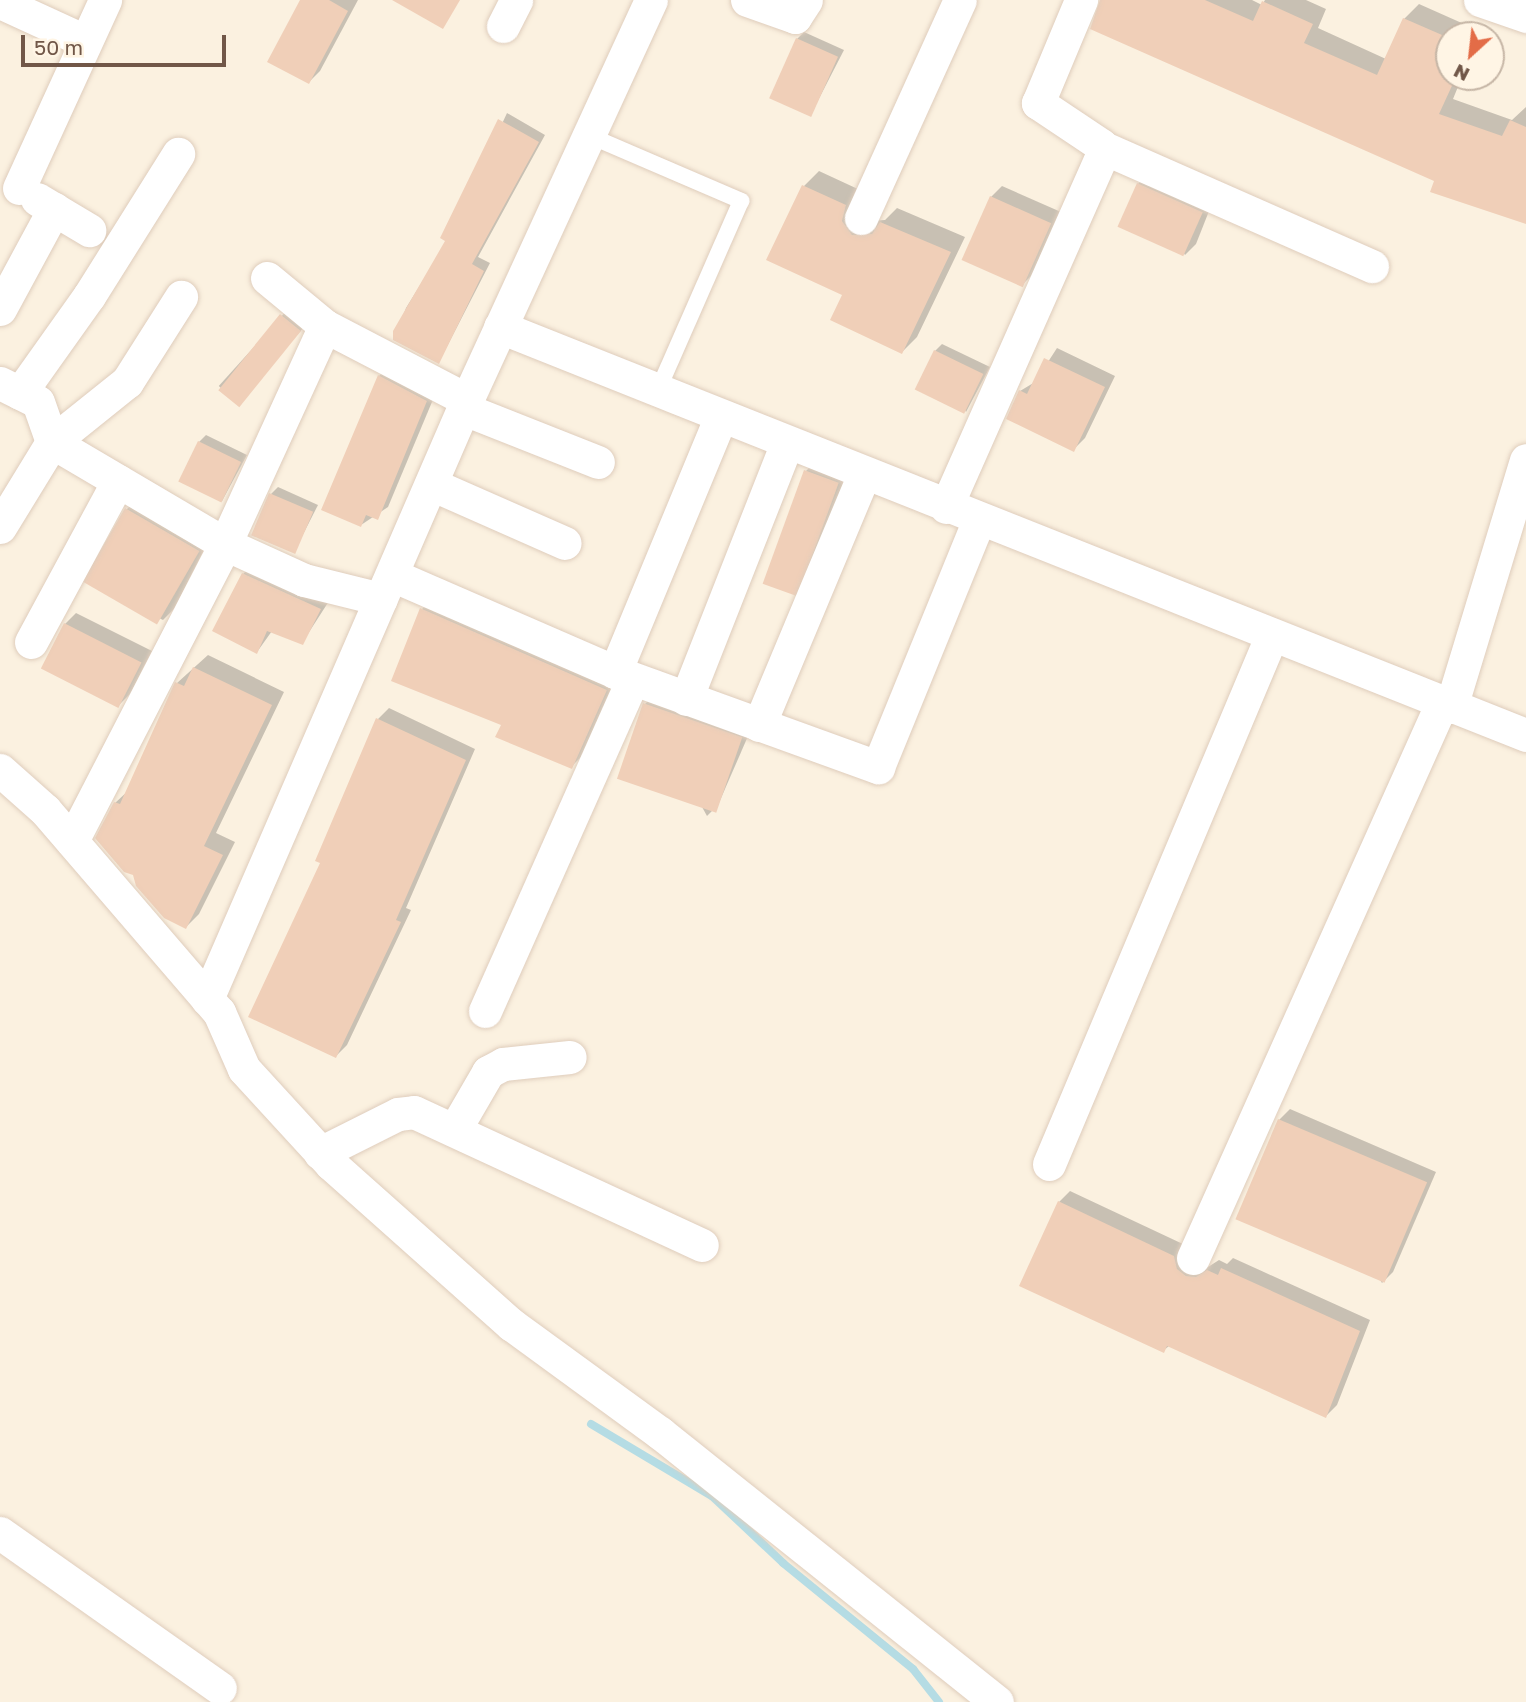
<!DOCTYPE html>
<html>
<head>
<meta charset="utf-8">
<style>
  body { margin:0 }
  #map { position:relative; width:1526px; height:1702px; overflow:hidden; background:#fbf1e0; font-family:"Golos Text",sans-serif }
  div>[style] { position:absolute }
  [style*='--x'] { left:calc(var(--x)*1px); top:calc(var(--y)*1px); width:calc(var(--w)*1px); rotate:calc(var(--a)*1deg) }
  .shadow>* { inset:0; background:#0003; transform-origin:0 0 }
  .stream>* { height:8px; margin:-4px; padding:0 4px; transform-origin:4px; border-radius:4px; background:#b5dce4 }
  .building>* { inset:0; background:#f0cfb8; transform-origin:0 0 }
  .roads { filter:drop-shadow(0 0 2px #dfcdbc) drop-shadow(0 0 2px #dfcdbc) }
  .lane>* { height:16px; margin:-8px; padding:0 8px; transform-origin:8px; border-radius:8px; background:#fff }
  .street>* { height:33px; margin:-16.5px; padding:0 16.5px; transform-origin:16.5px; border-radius:16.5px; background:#fff }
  span { translate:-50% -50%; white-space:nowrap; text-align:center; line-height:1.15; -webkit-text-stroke:5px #fff5e5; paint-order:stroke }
  .north { position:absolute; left:1435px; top:21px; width:70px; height:70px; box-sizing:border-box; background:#fff5e5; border:2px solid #c6b6a6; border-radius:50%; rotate:207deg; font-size:19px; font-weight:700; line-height:28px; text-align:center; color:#715748 }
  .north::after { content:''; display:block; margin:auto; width:24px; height:32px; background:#e36c47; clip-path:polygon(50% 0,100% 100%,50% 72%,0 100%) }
  .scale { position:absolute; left:21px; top:35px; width:205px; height:32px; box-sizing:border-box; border:4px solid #715748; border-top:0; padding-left:9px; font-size:21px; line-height:24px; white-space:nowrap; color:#715748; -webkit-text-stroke:5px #fff5e5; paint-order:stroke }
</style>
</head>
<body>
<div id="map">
  <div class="shadow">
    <div style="clip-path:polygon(302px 0,358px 0,320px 71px,309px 82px)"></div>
    <div style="clip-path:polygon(1101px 0,1252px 0,1262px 5px,1265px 0,1306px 0,1326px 9px,1318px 28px,1386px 59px,1404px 19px,1419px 4px,1482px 32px,1449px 35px,1449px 77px,1462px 77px,1453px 99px,1512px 120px,1526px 107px,1526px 222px,1436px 180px)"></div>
    <div style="clip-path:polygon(804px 32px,844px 50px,810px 116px,797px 39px)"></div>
    <div style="clip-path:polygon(507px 113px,545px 135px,478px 257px,490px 263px,439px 362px,395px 339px,406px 308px,448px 240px)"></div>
    <div style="clip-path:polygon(819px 171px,860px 190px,867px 221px,885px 220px,897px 208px,965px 237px,917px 337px,902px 352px,844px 295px,769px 259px,804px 186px)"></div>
    <div style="clip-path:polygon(1149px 173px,1213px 201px,1196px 244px,1185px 255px,1138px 184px)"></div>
    <div style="clip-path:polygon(1002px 186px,1061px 212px,1033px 274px,1022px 285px,991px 197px)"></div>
    <div style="left:289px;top:308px;width:24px;height:105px;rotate:42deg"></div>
    <div style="clip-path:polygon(942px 344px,990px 367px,966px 412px,935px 351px)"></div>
    <div style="clip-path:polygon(1057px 348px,1115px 376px,1085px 438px,1074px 449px,1020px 391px,1035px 382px)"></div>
    <div style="clip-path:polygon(390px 365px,437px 390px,388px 507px,361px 525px,379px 376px)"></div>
    <div style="clip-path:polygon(206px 435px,247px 455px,222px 501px,199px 442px)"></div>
    <div style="clip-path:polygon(817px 460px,849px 472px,803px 582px,792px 593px,806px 471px)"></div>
    <div style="clip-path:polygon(278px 487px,318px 505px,294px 552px,271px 494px)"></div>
    <div style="clip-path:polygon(138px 498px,209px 540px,174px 609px,163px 620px,87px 583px,127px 509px)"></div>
    <div style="clip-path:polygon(254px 563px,331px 598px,302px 643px,272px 631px,257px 652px,243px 574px)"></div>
    <div style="clip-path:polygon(433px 598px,617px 678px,582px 756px,571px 767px,422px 609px)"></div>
    <div style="clip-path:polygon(76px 613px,152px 651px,130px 694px,119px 705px,65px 624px)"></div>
    <div style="clip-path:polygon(208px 655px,284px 692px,216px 833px,235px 842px,199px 914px,186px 927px,115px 803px,129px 790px,177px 683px)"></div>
    <div style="clip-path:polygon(656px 693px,752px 727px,718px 805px,707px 816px,645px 704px)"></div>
    <div style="clip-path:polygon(389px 708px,475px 749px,406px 908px,411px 910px,347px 1045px,336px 1056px,322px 862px,378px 719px)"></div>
    <div style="clip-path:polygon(1290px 1109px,1436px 1172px,1393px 1272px,1382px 1283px,1279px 1120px)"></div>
    <div style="clip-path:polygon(1070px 1191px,1185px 1245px,1197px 1265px,1208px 1267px,1219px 1260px,1227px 1264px,1233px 1258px,1370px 1320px,1337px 1405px,1326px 1416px,1169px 1346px,1163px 1351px,1059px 1202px)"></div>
  </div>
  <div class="stream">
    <div style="--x:591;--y:1424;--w:141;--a:30.8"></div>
    <div style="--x:712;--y:1496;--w:98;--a:43.3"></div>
    <div style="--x:783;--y:1563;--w:168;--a:39.2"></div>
    <div style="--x:913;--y:1669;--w:42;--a:51.8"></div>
  </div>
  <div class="building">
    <div style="clip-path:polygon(300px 0,329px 0,348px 11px,309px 84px,267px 62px)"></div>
    <div style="clip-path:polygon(392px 0,460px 0,443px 29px)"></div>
    <div style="clip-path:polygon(1100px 0,1205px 0,1253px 21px,1262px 1px,1313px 24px,1304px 43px,1377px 75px,1403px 18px,1449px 38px,1449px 77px,1456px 77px,1439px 114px,1502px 136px,1510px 120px,1526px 127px,1526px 224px,1430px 192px,1434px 181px,1090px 29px)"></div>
    <div style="left:796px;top:38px;width:46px;height:66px;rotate:24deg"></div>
    <div style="clip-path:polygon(498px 119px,539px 142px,472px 264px,484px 271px,439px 364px,393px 340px,393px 331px,445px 241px,440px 238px)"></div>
    <div style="left:1137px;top:183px;width:72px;height:48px;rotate:24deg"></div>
    <div style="clip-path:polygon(802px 185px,846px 205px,842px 221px,852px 235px,872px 234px,880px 222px,951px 252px,902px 354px,830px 320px,842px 295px,766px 260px)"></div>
    <div style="left:990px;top:196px;width:67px;height:70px;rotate:24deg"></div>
    <div style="left:280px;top:314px;width:27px;height:98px;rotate:39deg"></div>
    <div style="left:934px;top:350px;width:55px;height:44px;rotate:26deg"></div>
    <div style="clip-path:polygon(1044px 358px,1105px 387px,1074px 452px,1006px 419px,1019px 390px,1027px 394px)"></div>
    <div style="clip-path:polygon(378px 375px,427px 401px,378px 520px,366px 515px,361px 527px,321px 510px)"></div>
    <div style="left:198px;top:441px;width:48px;height:45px;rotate:26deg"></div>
    <div style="left:804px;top:470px;width:37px;height:121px;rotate:20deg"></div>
    <div style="left:269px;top:493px;width:48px;height:46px;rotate:23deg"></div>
    <div style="left:125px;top:508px;width:86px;height:85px;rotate:30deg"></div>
    <div style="clip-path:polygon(242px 573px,321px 609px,303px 645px,267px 631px,257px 654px,212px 631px)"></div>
    <div style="clip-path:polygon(420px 608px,607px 690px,572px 769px,495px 737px,501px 725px,391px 681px)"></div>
    <div style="left:64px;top:623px;width:87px;height:51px;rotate:27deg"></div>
    <div style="clip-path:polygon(193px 667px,272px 705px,204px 846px,223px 855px,186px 929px,164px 918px,136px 886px,133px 875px,124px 872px,95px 838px,114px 802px,120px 804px,175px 682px,184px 686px)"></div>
    <div style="left:643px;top:703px;width:105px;height:80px;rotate:19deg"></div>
    <div style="clip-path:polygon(376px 718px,466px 760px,396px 920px,401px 922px,336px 1058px,248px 1017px,320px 863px,315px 861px)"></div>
    <div style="left:1278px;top:1119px;width:162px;height:109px;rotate:23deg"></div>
    <div style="clip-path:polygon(1058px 1201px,1174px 1256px,1177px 1269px,1186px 1276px,1196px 1277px,1207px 1270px,1218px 1275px,1221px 1268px,1360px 1331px,1326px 1418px,1167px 1346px,1164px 1353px,1019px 1286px)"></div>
  </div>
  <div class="roads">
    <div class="lane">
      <div style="--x:588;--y:135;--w:167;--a:23.3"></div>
      <div style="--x:741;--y:201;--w:206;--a:113.7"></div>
    </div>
    <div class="street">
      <div style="--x:747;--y:0;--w:51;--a:19.5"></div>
      <div style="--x:795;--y:17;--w:20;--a:-57"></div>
      <div style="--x:1480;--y:0;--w:49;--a:19.2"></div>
      <div style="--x:0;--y:2;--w:94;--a:24.6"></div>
      <div style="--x:503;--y:26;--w:29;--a:-63"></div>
      <div style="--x:1104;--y:148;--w:293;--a:23.8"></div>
      <div style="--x:19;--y:188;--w:207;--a:-65.4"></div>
      <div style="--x:37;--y:199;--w:61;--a:30.8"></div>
      <div style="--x:861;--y:218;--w:239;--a:-65.6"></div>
      <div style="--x:267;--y:278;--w:75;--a:39.6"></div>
      <div style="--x:325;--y:326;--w:160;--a:27.5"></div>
      <div style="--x:0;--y:309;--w:114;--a:-61.6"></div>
      <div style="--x:500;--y:327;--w:1104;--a:21.69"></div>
      <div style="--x:0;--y:383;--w:42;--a:26.6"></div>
      <div style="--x:38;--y:402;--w:42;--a:70.7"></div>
      <div style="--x:52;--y:442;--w:201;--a:30.5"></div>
      <div style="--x:225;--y:544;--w:87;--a:24.5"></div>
      <div style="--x:304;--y:580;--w:79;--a:13.9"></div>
      <div style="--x:20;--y:393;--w:119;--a:-54.6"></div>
      <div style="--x:89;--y:296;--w:168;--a:-57.9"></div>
      <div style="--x:464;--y:409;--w:144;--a:21.6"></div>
      <div style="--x:431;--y:484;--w:146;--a:23.8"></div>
      <div style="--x:946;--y:507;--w:387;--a:-66.1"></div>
      <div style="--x:1103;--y:153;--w:8;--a:-104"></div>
      <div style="--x:1101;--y:145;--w:76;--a:-146.3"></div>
      <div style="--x:1038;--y:103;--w:112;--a:-67.3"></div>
      <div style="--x:0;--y:527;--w:100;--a:-58.5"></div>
      <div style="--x:52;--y:442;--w:96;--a:-38.7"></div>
      <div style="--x:127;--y:382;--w:101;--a:-57.6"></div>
      <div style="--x:392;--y:575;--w:243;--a:23.5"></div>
      <div style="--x:615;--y:672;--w:280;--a:19.9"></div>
      <div style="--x:878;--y:767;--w:267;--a:-67.8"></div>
      <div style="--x:31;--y:642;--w:183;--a:-61.6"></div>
      <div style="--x:615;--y:672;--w:277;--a:-67.5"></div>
      <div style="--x:686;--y:699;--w:276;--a:-68.5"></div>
      <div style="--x:1451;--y:707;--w:258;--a:-73.1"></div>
      <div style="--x:759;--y:725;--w:272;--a:-67.3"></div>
      <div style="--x:0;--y:770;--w:60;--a:41.6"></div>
      <div style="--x:45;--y:810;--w:267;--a:49.3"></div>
      <div style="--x:219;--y:1012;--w:62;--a:66.3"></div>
      <div style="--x:244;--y:1069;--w:129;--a:47.5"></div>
      <div style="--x:331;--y:1164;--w:242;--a:41.7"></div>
      <div style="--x:512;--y:1325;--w:183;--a:36.1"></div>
      <div style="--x:660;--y:1433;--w:431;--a:38.6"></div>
      <div style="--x:72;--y:841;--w:334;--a:-62.7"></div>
      <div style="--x:225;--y:544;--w:240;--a:-65.4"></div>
      <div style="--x:207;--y:999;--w:653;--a:-66.54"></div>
      <div style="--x:467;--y:400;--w:440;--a:-65.3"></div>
      <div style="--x:485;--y:1011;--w:363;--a:-66"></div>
      <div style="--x:455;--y:1129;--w:66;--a:-59.9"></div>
      <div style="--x:488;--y:1072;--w:17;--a:-28"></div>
      <div style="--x:503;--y:1064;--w:67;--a:-6"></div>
      <div style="--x:320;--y:1153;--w:87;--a:-26.6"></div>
      <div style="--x:398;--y:1114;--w:16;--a:-7"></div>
      <div style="--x:414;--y:1112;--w:317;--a:24.8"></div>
      <div style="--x:1049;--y:1164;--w:572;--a:-67.16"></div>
      <div style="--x:1193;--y:1258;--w:606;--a:-65.85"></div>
      <div style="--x:0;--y:1533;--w:269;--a:35.2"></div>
    </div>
  </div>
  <div class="north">N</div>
  <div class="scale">50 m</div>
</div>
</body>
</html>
